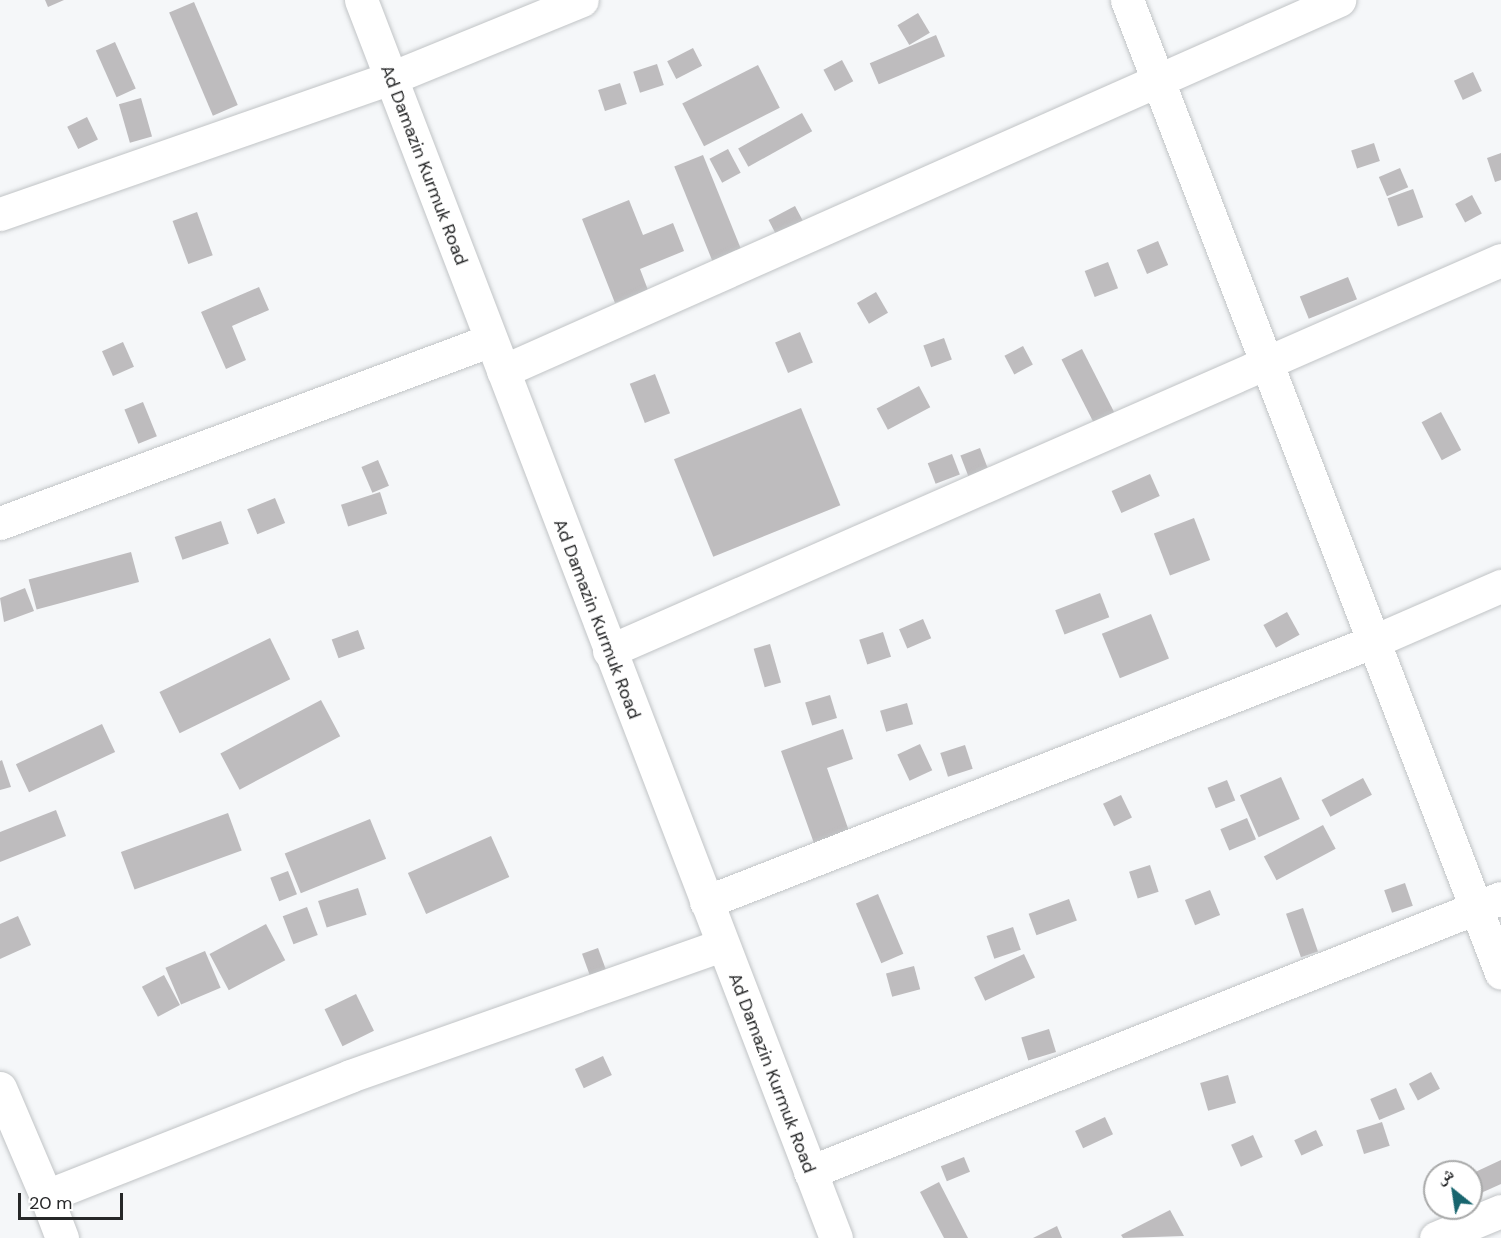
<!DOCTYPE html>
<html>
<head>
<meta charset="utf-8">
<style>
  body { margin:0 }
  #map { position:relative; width:1501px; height:1238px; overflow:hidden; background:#f5f7f9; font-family:"DM Sans","Noto Naskh Arabic",sans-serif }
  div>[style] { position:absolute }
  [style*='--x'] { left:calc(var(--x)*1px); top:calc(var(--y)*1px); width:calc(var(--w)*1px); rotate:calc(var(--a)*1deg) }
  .building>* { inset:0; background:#bebcbe; transform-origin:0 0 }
  .roads { filter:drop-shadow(0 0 2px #c1c4c6) drop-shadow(0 0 2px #c1c4c6) }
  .street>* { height:33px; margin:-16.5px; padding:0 16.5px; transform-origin:16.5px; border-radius:16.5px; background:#fff }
  .highway>* { height:33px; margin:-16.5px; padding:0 16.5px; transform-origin:16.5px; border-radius:16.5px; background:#fff }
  span { translate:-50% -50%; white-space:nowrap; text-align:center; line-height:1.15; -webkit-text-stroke:4.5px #fff; paint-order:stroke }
  .street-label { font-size:18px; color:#262728 }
  .north { position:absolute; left:1423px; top:1160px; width:60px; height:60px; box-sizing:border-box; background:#fff; border:2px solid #a8a9a9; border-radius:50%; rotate:330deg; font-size:16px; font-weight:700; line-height:24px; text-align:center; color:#262728 }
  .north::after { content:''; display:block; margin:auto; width:21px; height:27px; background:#18656e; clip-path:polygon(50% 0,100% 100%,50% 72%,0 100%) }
  .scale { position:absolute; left:18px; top:1193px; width:105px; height:27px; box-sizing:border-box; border:3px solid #262728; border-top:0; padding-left:8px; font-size:18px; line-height:21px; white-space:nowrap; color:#262728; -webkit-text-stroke:4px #fff; paint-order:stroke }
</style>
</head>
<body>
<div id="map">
  <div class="building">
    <div style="clip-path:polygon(45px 0,64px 0,48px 7px)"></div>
    <div style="left:194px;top:2px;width:112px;height:27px;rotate:67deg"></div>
    <div style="left:918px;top:13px;width:23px;height:24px;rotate:59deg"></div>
    <div style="left:936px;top:35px;width:23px;height:72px;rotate:67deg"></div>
    <div style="left:115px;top:42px;width:51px;height:21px;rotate:66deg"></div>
    <div style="left:693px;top:48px;width:20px;height:29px;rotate:63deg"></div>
    <div style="left:842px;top:60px;width:24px;height:21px;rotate:62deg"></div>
    <div style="left:657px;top:64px;width:22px;height:25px;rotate:72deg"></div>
    <div style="left:758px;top:65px;width:48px;height:85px;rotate:63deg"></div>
    <div style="left:1473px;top:72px;width:21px;height:21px;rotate:65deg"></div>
    <div style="left:620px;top:83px;width:22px;height:23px;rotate:72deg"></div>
    <div style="left:141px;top:98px;width:40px;height:23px;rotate:74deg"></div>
    <div style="left:802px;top:113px;width:21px;height:73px;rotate:61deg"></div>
    <div style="left:87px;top:117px;width:25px;height:22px;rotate:64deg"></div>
    <div style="left:1374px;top:143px;width:19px;height:24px;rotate:72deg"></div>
    <div style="left:728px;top:149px;width:27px;height:21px;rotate:62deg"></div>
    <div style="clip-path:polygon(1501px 153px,1501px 180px,1495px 182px,1487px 158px)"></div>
    <div style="left:703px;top:155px;width:106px;height:31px;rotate:68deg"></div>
    <div style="left:1400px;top:168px;width:21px;height:23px;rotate:67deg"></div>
    <div style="left:1413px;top:189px;width:30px;height:27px;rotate:70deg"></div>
    <div style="left:1472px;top:195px;width:21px;height:19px;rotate:62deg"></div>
    <div style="clip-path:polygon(629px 200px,643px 235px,673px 223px,684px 251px,640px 269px,648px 290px,615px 303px,582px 219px)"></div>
    <div style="left:795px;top:206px;width:21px;height:30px;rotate:62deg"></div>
    <div style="left:197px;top:212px;width:46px;height:26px;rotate:70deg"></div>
    <div style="left:1158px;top:241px;width:26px;height:23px;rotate:67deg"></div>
    <div style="left:1108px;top:262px;width:28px;height:25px;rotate:69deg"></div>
    <div style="left:1348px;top:277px;width:24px;height:52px;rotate:68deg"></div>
    <div style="clip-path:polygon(259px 287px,269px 310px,232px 326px,246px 360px,226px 369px,201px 312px)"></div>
    <div style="left:876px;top:292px;width:24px;height:22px;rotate:60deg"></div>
    <div style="left:800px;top:332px;width:33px;height:27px;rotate:67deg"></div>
    <div style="left:944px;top:338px;width:23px;height:22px;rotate:70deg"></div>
    <div style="left:123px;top:342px;width:27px;height:23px;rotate:66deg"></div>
    <div style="left:1023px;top:346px;width:21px;height:21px;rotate:62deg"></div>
    <div style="left:1082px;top:349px;width:71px;height:23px;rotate:63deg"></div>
    <div style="left:655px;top:374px;width:42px;height:27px;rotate:69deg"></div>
    <div style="left:919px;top:386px;width:24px;height:48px;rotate:62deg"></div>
    <div style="left:143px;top:402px;width:37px;height:20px;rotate:68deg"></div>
    <div style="left:801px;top:408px;width:105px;height:137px;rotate:68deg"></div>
    <div style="left:1441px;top:412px;width:43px;height:22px;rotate:62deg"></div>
    <div style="left:980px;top:448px;width:22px;height:21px;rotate:69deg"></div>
    <div style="left:952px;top:454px;width:22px;height:26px;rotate:69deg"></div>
    <div style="left:378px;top:460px;width:28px;height:18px;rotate:67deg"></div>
    <div style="left:1150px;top:474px;width:24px;height:42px;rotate:66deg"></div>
    <div style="left:380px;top:492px;width:23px;height:41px;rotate:72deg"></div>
    <div style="left:275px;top:498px;width:27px;height:30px;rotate:68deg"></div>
    <div style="left:1194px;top:518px;width:45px;height:43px;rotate:69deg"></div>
    <div style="left:221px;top:521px;width:24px;height:49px;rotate:71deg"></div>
    <div style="left:131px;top:552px;width:31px;height:106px;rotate:75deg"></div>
    <div style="clip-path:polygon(25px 588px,34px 611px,4px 622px,0 598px)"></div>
    <div style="left:1100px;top:593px;width:26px;height:48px;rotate:69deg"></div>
    <div style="left:1287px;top:612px;width:26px;height:27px;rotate:61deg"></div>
    <div style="left:1151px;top:614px;width:48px;height:53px;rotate:68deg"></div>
    <div style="left:923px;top:619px;width:21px;height:26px;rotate:67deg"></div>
    <div style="left:358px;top:630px;width:20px;height:28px;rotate:70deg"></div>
    <div style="left:883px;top:632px;width:26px;height:25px;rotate:72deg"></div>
    <div style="left:270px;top:638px;width:46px;height:123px;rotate:64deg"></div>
    <div style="left:770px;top:644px;width:40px;height:17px;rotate:74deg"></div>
    <div style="left:830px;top:695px;width:24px;height:26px;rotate:73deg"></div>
    <div style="left:321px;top:700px;width:41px;height:114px;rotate:62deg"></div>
    <div style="left:907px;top:703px;width:22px;height:28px;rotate:74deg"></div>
    <div style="left:102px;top:724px;width:31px;height:95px;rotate:65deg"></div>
    <div style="clip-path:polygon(843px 729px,853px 759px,827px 768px,850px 834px,815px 846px,781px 751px)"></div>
    <div style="left:920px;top:744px;width:29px;height:25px;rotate:65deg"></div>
    <div style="left:965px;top:745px;width:25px;height:26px;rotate:72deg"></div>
    <div style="clip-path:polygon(2px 760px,11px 787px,0 790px,0 761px)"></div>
    <div style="left:1281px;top:777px;width:46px;height:45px;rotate:66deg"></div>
    <div style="left:1363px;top:778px;width:19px;height:47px;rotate:62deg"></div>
    <div style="left:1227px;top:780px;width:22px;height:21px;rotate:68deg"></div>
    <div style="left:1121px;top:795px;width:25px;height:20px;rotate:64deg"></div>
    <div style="clip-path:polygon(56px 810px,66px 836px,0 862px,0 832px)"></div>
    <div style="left:228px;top:813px;width:40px;height:114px;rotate:70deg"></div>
    <div style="left:1247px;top:818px;width:23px;height:29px;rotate:67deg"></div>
    <div style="left:370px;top:819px;width:43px;height:92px;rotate:68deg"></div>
    <div style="left:1323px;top:825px;width:27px;height:67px;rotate:62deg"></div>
    <div style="left:491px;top:836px;width:45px;height:91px;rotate:66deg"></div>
    <div style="left:1150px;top:865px;width:28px;height:22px;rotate:72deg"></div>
    <div style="left:288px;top:871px;width:25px;height:19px;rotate:69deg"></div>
    <div style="left:1405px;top:883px;width:24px;height:22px;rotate:71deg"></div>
    <div style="left:358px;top:888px;width:28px;height:42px;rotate:72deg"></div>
    <div style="left:1210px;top:890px;width:27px;height:27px;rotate:68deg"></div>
    <div style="left:878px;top:894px;width:65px;height:24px;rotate:67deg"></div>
    <div style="left:1069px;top:899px;width:23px;height:43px;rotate:70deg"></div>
    <div style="left:307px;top:907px;width:30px;height:26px;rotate:69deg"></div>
    <div style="left:1303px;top:908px;width:46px;height:18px;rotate:71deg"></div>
    <div style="clip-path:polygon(18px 916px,31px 945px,0 959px,0 924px)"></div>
    <div style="left:266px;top:924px;width:41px;height:64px;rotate:62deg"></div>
    <div style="left:1013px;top:927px;width:24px;height:28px;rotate:71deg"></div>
    <div style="left:598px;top:948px;width:27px;height:17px;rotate:70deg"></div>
    <div style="left:205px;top:951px;width:40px;height:43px;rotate:67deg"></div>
    <div style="left:1024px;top:954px;width:26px;height:55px;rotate:65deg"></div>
    <div style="left:914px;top:966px;width:24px;height:29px;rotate:75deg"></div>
    <div style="left:164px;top:975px;width:34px;height:25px;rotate:62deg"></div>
    <div style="left:356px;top:994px;width:41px;height:35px;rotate:64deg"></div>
    <div style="left:1049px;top:1029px;width:24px;height:29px;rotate:73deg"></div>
    <div style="left:603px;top:1056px;width:21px;height:31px;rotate:65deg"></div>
    <div style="left:1431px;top:1072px;width:19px;height:25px;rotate:62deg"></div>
    <div style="left:1228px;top:1075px;width:29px;height:29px;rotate:74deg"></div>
    <div style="left:1396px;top:1088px;width:23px;height:28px;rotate:67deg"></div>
    <div style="left:1105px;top:1117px;width:19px;height:33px;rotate:65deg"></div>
    <div style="left:1382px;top:1122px;width:25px;height:27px;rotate:72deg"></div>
    <div style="left:1316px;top:1130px;width:17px;height:24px;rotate:65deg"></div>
    <div style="left:1253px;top:1135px;width:24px;height:24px;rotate:66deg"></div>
    <div style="left:964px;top:1157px;width:16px;height:25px;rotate:68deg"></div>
    <div style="clip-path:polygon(1501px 1160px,1501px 1184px,1472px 1197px,1471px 1174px)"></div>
    <div style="clip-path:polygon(939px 1182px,968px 1238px,944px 1238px,920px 1192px)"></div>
    <div style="clip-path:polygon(1170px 1210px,1184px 1236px,1123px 1238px,1121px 1235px)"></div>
    <div style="clip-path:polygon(1057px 1226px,1062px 1238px,1033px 1238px)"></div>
  </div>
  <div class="roads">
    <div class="street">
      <div style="--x:1127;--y:0;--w:1042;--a:68.97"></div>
      <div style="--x:0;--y:214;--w:414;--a:-19.2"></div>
      <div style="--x:391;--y:78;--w:206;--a:-22.2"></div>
      <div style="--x:503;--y:371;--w:915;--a:-23.93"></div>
      <div style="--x:0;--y:523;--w:524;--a:-20.44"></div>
      <div style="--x:609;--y:651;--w:974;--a:-23.67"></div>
      <div style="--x:706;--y:902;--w:715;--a:-21.33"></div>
      <div style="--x:1372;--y:642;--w:141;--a:-23.5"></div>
      <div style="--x:0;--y:1088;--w:117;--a:66.9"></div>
      <div style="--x:810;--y:1172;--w:743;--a:-21.63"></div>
      <div style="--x:62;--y:1238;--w:45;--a:-110.9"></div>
      <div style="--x:46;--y:1196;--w:327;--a:-21.5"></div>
      <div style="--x:350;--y:1076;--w:395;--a:-19.4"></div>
      <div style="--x:1436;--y:1238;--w:70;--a:-22.6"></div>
    </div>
    <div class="highway">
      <div style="--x:361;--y:0;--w:1326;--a:69.01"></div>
    </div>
  </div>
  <div class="street-label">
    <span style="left:424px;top:165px;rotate:69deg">Ad Damazin Kurmuk Road</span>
    <span style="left:597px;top:619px;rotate:69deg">Ad Damazin Kurmuk Road</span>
    <span style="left:772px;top:1073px;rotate:69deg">Ad Damazin Kurmuk Road</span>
  </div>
  <div class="north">ش</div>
  <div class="scale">20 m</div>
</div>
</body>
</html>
